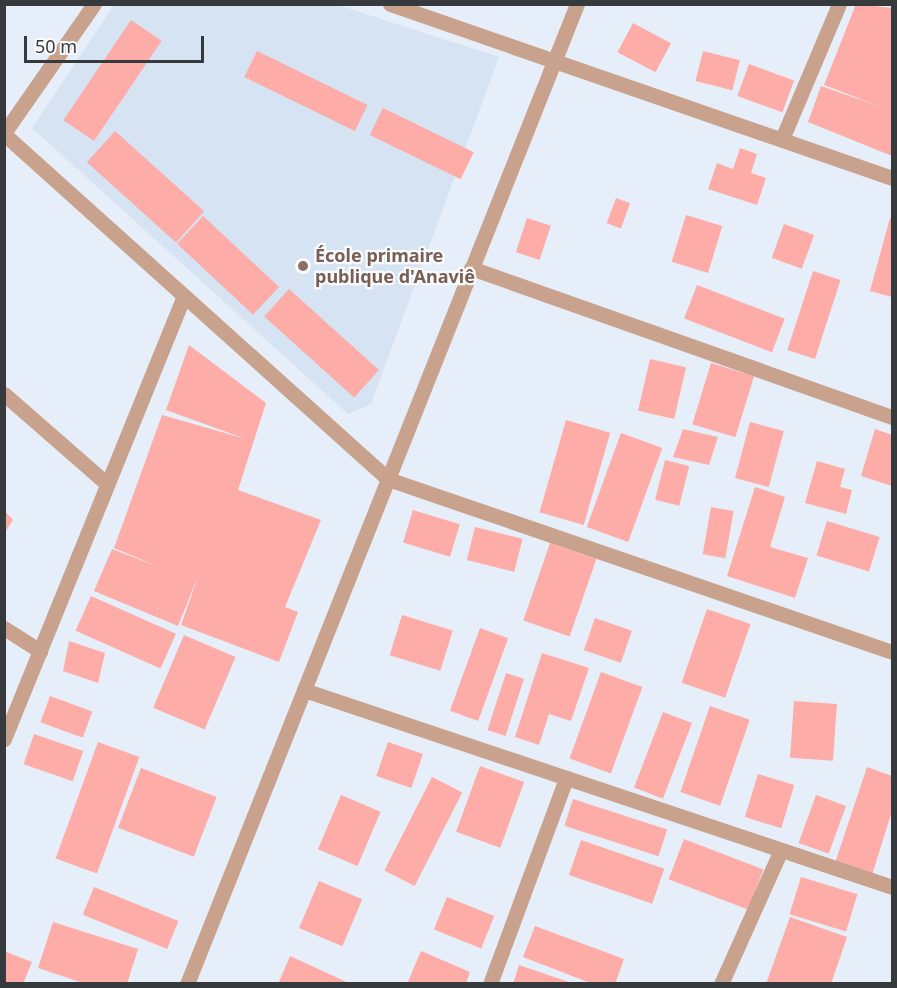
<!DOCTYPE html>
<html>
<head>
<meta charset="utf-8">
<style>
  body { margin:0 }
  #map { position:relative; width:897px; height:988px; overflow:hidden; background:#e6eff9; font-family:"Noto Sans",sans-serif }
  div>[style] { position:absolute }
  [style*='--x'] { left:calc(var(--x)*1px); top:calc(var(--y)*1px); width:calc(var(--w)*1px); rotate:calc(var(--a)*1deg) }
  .built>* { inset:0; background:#d5e3f3 }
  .building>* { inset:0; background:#fdaca7; transform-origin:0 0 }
  .minor>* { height:15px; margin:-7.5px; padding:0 7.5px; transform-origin:7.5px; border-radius:7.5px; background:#c9a28e }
  .tertiary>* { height:15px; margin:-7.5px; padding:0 7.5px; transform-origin:7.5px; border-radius:7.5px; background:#c9a28e }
  .dots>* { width:16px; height:16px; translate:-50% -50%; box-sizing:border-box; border:3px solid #f9fbfd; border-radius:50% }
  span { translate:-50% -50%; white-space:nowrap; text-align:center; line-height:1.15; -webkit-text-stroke:4.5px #f9fbfd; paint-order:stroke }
  .education-label { font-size:18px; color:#785e54; font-weight:700 }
  .left { translate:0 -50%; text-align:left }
  .frame { position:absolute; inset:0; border:6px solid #363a3d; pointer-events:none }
  .scale { position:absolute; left:24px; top:36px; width:180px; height:27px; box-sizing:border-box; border:3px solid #363a3d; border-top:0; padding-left:8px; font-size:18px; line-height:21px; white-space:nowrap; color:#363a3d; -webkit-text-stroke:4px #f9fbfd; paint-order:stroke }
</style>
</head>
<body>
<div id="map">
  <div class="built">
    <div style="clip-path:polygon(114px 5px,338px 5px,499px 57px,371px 404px,348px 414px,32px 128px)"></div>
  </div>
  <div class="building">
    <div style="clip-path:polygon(856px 4px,892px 8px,892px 156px,808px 122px,821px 86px,881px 107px,824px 85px)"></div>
    <div style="left:131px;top:20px;width:37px;height:121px;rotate:34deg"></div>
    <div style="left:633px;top:23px;width:43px;height:33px;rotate:28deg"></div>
    <div style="left:257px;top:51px;width:123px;height:29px;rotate:26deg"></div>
    <div style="left:703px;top:51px;width:38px;height:31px;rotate:14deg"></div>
    <div style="left:749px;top:64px;width:48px;height:34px;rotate:20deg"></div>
    <div style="left:383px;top:108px;width:101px;height:30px;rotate:26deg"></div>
    <div style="left:115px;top:131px;width:120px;height:42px;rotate:42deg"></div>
    <div style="clip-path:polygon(740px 148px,757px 154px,751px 173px,766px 178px,757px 205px,708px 189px,717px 163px,733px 169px)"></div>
    <div style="left:616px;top:198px;width:15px;height:27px;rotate:20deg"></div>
    <div style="left:686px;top:215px;width:38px;height:49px;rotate:17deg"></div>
    <div style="left:203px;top:216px;width:104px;height:38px;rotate:43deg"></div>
    <div style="left:527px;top:218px;width:25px;height:36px;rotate:18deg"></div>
    <div style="clip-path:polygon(890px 218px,892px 219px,892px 297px,870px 291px)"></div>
    <div style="left:784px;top:224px;width:32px;height:36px;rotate:20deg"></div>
    <div style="left:813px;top:271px;width:29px;height:83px;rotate:18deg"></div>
    <div style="left:697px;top:285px;width:94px;height:36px;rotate:21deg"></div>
    <div style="left:289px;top:289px;width:121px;height:37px;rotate:42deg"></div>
    <div style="clip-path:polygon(189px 345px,266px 403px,238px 490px,321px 520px,285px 607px,298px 612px,279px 662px,181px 625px,199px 574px,178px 626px,94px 591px,112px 549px,159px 567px,114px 548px,162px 415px,246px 439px,166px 410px)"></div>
    <div style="left:650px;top:359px;width:37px;height:53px;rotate:13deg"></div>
    <div style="left:711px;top:363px;width:45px;height:64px;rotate:17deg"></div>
    <div style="left:566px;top:420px;width:46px;height:96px;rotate:16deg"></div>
    <div style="left:750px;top:422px;width:35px;height:58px;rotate:15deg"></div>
    <div style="clip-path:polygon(683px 429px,718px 437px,709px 465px,673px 457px)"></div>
    <div style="clip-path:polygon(875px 429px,892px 435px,892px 486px,861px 476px)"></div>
    <div style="left:621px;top:433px;width:44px;height:100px;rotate:20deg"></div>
    <div style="left:665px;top:460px;width:25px;height:41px;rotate:14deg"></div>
    <div style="clip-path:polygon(817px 461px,845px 469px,840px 487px,852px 490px,846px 514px,805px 503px)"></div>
    <div style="clip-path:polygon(755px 487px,785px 497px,770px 547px,808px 558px,795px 598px,727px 576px)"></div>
    <div style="left:711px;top:507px;width:23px;height:48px;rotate:10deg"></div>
    <div style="clip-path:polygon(4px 510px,13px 520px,4px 534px)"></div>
    <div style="left:413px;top:510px;width:49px;height:34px;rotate:17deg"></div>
    <div style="left:827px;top:521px;width:55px;height:36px;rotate:17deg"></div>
    <div style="left:475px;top:527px;width:49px;height:34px;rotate:14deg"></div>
    <div style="left:550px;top:543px;width:49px;height:82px;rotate:19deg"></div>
    <div style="left:91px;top:596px;width:93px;height:38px;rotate:24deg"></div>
    <div style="left:707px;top:609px;width:46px;height:78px;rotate:19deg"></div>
    <div style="left:402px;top:615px;width:53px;height:42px;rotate:17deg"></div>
    <div style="left:595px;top:618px;width:39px;height:34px;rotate:19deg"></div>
    <div style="left:480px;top:628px;width:30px;height:88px;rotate:20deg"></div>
    <div style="left:184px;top:635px;width:56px;height:79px;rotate:23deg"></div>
    <div style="clip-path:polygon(69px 641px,105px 653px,98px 683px,63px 671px)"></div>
    <div style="clip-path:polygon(542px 653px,589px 668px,571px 721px,549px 714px,539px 745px,515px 737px)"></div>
    <div style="left:601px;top:672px;width:44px;height:92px;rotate:20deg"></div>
    <div style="left:506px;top:673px;width:19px;height:60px;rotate:18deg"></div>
    <div style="left:50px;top:696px;width:45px;height:28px;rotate:20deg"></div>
    <div style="left:794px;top:701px;width:43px;height:57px;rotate:4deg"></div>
    <div style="left:710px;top:706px;width:42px;height:91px;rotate:19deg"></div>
    <div style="left:663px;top:712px;width:31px;height:81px;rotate:21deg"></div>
    <div style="left:34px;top:734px;width:52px;height:32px;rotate:19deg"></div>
    <div style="left:98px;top:742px;width:44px;height:124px;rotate:20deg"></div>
    <div style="left:388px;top:742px;width:37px;height:36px;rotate:19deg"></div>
    <div style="left:480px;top:766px;width:47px;height:70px;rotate:20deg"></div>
    <div style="clip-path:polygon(867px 767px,892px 776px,892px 811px,872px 875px,835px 863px)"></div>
    <div style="left:141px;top:768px;width:81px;height:64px;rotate:21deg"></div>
    <div style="left:758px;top:774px;width:38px;height:45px;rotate:17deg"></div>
    <div style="left:432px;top:777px;width:34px;height:105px;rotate:27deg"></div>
    <div style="left:341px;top:795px;width:43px;height:59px;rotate:23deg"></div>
    <div style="left:816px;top:795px;width:32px;height:51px;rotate:20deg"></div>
    <div style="left:573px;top:799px;width:99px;height:28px;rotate:18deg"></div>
    <div style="left:684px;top:839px;width:85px;height:43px;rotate:21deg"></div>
    <div style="left:581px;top:840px;width:88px;height:37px;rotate:19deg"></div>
    <div style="left:801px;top:877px;width:59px;height:39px;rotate:17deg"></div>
    <div style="left:319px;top:881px;width:47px;height:51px;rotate:23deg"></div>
    <div style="left:94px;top:887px;width:91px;height:30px;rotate:22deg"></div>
    <div style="left:447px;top:897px;width:51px;height:35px;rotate:22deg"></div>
    <div style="clip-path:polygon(790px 917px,847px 937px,831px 984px,766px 984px)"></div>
    <div style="clip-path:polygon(53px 922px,138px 949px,127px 984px,86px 984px,38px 968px)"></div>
    <div style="clip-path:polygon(535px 926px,624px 959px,615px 984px,593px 984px,523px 957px)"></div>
    <div style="clip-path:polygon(4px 951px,32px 962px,23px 984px,4px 984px)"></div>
    <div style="clip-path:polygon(421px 951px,470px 972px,466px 984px,407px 984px)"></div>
    <div style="clip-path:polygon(290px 956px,351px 984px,278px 984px)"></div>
    <div style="clip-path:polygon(519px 965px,572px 983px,572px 984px,513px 984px)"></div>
  </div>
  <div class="minor">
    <div style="--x:390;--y:4;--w:531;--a:19.12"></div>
    <div style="--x:4;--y:133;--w:157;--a:-55.1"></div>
    <div style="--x:4;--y:134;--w:516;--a:41.94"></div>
    <div style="--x:388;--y:479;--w:533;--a:18.94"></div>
    <div style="--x:782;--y:139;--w:147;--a:-67.1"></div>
    <div style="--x:471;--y:268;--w:447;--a:19.5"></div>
    <div style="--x:4;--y:394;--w:137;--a:41.1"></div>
    <div style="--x:4;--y:628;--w:43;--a:32.6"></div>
    <div style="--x:304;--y:690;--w:620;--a:18.52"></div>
    <div style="--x:4;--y:739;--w:476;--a:-67.9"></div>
    <div style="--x:490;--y:984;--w:220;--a:-69.7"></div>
    <div style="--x:721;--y:984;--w:147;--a:-65.9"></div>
  </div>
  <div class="tertiary">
    <div style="--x:187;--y:984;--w:1055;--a:-68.3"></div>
  </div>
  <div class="dots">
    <div style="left:303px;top:266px;background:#8d6e63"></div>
  </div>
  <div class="education-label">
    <span class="left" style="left:315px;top:266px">École primaire<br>publique d'Anaviê</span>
  </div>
  <div class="frame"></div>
  <div class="scale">50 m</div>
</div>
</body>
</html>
